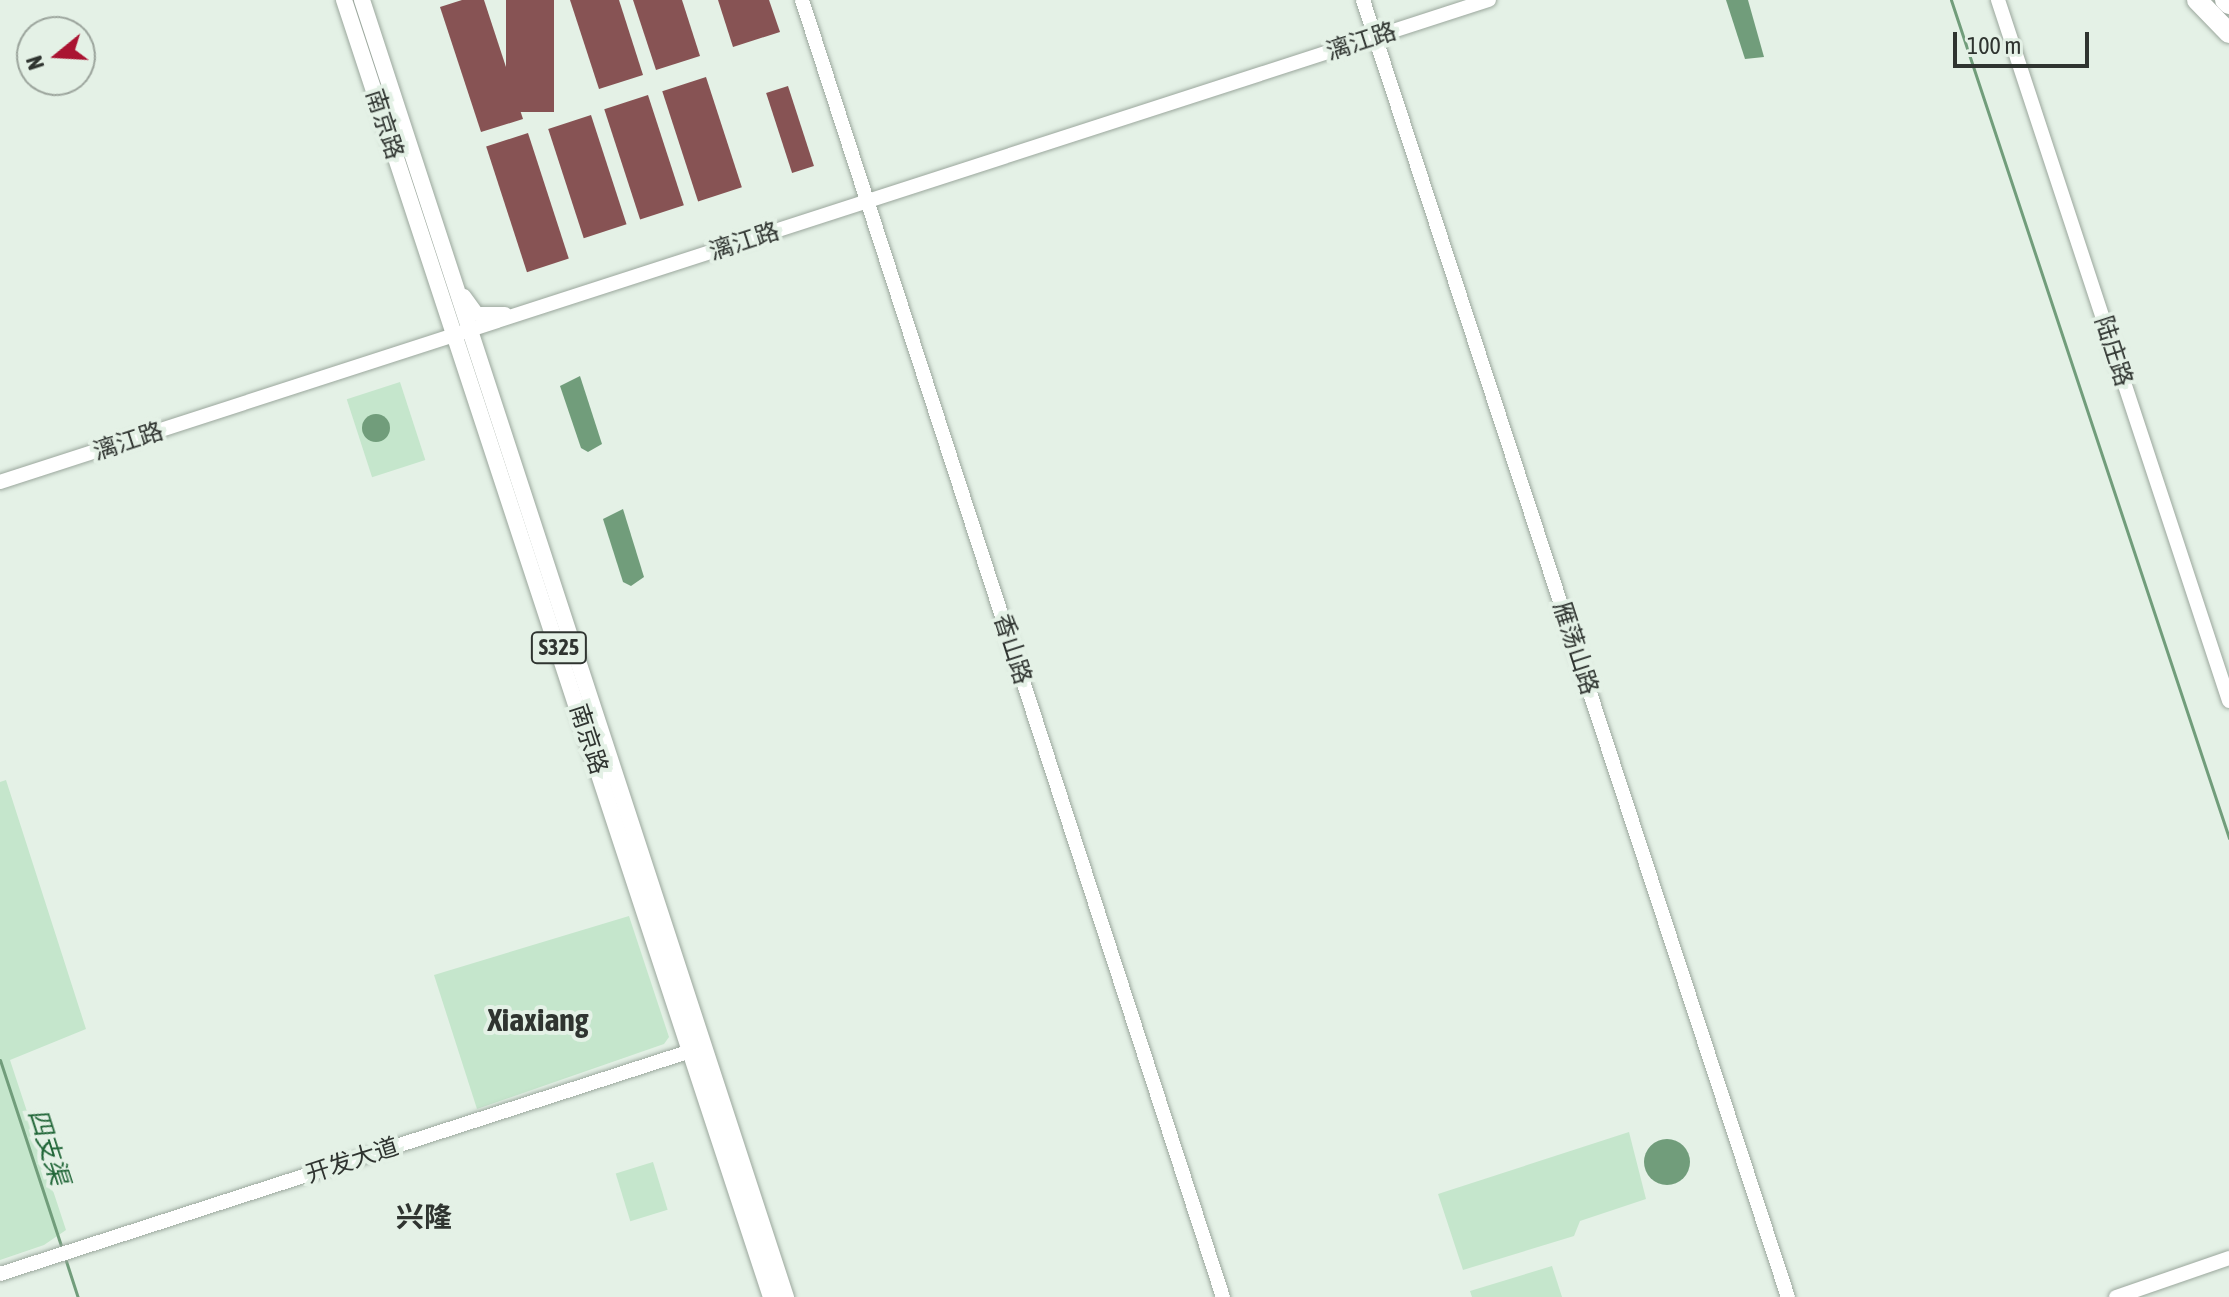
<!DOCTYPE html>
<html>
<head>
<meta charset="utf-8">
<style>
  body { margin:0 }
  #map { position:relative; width:2229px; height:1297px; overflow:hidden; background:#e4f1e6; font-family:"Asap Condensed","Noto Sans SC",sans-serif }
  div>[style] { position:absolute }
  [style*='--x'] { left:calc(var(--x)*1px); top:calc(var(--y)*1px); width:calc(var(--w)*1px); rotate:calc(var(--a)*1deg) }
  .green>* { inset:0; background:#c5e6cc; transform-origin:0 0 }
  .water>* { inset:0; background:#719d7b }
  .round { border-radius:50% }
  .stream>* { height:3px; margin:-1.5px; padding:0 1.5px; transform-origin:1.5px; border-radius:1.5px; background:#719d7b }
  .building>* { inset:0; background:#875354; transform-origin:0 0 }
  .roads { filter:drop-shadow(0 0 2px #9ba79d) drop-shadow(0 0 2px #9ba79d) }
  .minor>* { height:14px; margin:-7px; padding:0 7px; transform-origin:7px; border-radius:7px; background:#fff }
  .major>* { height:16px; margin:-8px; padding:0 8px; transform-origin:8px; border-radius:8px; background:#fff }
  .highway>* { height:20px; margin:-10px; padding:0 10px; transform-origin:10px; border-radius:10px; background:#fff }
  span { translate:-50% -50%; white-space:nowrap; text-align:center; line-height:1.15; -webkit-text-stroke:8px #e4f1e6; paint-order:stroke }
  .shield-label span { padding:2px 6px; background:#e4f1e6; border:2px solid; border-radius:6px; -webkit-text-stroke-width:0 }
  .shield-label { font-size:22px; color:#2f3430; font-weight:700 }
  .street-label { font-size:24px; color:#2f3430 }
  .water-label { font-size:26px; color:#216638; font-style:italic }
  .quarter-label { font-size:28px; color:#2f3430; font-weight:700 }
  .district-label { font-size:32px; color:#2f3430; font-weight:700 }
  .north { position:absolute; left:16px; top:16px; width:80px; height:80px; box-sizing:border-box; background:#e4f1e6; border:2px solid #9ca59d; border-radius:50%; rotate:252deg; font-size:22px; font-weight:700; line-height:32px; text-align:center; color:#2f3430 }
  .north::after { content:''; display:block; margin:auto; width:28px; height:36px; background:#aa1331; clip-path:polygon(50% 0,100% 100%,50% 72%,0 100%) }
  .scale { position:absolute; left:1953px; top:32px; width:136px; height:36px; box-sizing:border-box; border:4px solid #2f3430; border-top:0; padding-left:10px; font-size:24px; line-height:28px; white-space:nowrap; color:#2f3430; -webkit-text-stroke:6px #e4f1e6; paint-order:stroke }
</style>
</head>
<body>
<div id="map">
  <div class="green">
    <div style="left:400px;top:382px;width:82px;height:56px;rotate:72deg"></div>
    <div style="clip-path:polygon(6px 780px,86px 1029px,10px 1060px,66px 1230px,44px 1245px,0 1260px,0 782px)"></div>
    <div style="clip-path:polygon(629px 916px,669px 1037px,664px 1044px,477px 1109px,434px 975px)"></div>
    <div style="clip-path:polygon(1629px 1132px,1646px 1199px,1580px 1221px,1574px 1236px,1463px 1270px,1438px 1194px)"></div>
    <div style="left:653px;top:1162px;width:50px;height:39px;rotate:73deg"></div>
    <div style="clip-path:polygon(1552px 1266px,1562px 1297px,1472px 1297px,1470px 1291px)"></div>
  </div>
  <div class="water">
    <div style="clip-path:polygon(1726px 0,1748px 0,1764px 57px,1745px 59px)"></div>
    <div style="clip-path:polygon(580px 376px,602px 444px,588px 452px,581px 448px,560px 386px)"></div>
    <div class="round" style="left:362px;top:414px;width:28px;height:28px"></div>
    <div style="clip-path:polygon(623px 509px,644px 577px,631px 586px,623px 582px,603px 519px)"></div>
    <div class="round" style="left:1644px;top:1139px;width:46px;height:46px"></div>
  </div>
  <div class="stream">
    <div style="--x:1951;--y:0;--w:883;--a:71.65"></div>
    <div style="--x:0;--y:1060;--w:196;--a:71.8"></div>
    <div style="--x:66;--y:1261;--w:38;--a:72"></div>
  </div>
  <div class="building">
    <div style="clip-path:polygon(462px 0,484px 0,523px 119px,481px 132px,440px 7px)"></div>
    <div style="left:506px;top:0;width:48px;height:112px"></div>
    <div style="clip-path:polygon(570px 0,619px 0,643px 75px,599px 89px)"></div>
    <div style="clip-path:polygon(633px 0,682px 0,700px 56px,656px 70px)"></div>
    <div style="clip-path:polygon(718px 0,769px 0,780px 32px,733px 47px)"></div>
    <div style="left:706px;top:77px;width:116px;height:46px;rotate:72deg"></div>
    <div style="left:788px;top:86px;width:84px;height:23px;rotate:72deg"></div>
    <div style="left:648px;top:95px;width:116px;height:46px;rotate:72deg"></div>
    <div style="left:591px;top:115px;width:115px;height:45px;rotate:72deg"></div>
    <div style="left:528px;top:133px;width:132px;height:44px;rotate:72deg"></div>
  </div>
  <div class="roads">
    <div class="minor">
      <div style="--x:802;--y:0;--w:1364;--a:72.02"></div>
      <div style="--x:1363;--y:0;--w:1365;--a:71.86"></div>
      <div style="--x:1998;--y:0;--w:738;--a:71.76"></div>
      <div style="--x:464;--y:296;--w:22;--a:54"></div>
      <div style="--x:477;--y:314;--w:28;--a:0"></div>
      <div style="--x:0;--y:482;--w:1565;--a:-17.94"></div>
      <div style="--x:0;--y:1274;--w:736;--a:-17.89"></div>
      <div style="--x:2116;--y:1297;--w:120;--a:-19"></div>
    </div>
    <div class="major">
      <div style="--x:344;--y:0;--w:1365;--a:71.78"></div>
      <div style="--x:362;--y:0;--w:1365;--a:71.9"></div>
    </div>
    <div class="highway">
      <div style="--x:2197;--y:0;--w:46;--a:45.9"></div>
      <div style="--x:2225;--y:0;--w:6;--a:45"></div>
    </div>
  </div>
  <div class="shield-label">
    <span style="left:559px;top:648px">S325</span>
  </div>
  <div class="street-label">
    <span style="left:1361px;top:41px;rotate:-18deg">漓江路</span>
    <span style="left:385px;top:124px;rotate:72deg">南京路</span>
    <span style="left:744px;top:241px;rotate:-18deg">漓江路</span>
    <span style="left:2114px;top:351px;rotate:72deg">陆庄路</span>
    <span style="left:128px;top:441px;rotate:-18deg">漓江路</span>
    <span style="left:1576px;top:648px;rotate:72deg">雁荡山路</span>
    <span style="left:1013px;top:649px;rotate:72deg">香山路</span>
    <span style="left:589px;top:739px;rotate:72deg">南京路</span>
    <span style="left:352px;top:1160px;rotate:-18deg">开发大道</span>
  </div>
  <div class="water-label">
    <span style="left:48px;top:1147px;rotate:72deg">四支渠</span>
  </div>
  <div class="quarter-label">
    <span style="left:424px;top:1217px">兴隆</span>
  </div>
  <div class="district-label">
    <span style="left:538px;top:1020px">Xiaxiang</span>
  </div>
  <div class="north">N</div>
  <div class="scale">100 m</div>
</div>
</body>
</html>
